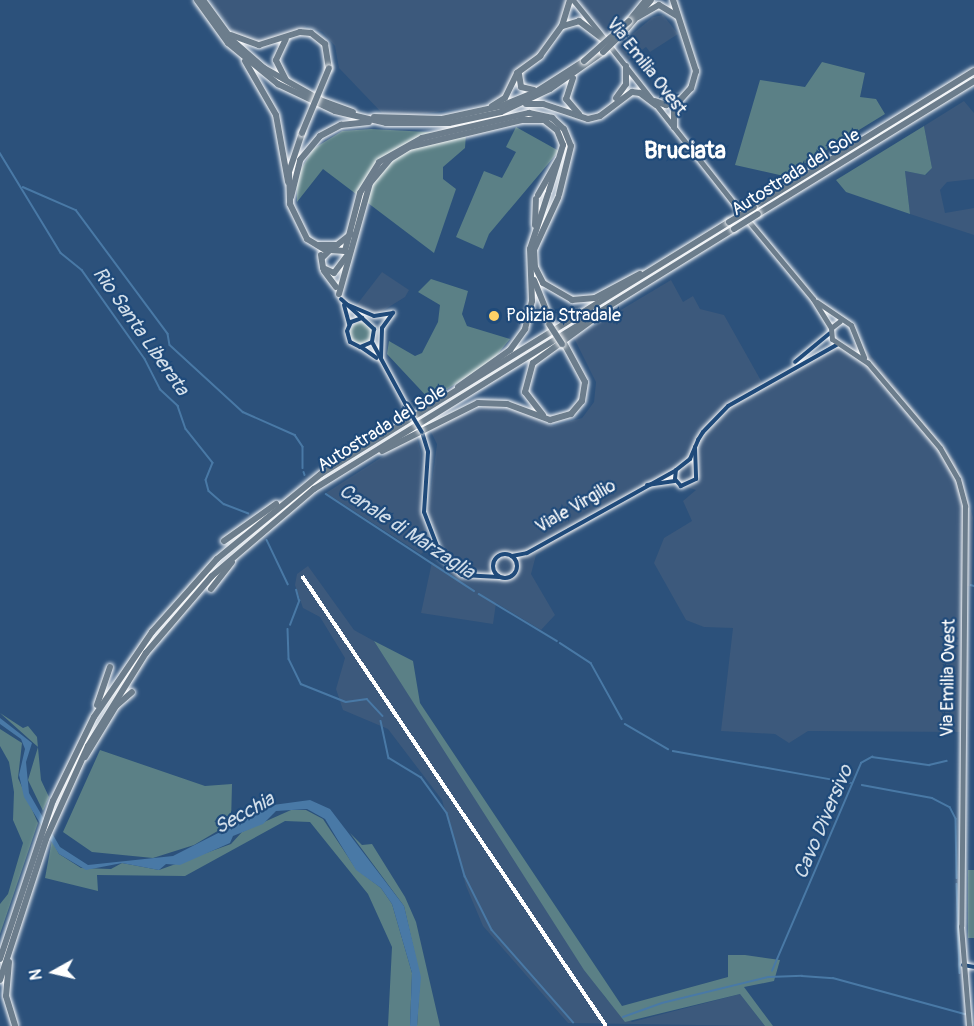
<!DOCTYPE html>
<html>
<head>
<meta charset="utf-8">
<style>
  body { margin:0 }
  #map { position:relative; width:974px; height:1026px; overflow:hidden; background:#2c517b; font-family:Pangolin,sans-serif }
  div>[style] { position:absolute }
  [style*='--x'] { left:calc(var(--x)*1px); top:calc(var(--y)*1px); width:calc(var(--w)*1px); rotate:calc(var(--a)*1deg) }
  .built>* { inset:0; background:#3c597c }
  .green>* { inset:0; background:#5b8086; transform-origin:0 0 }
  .round { border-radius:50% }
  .water>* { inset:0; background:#4979a6 }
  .stream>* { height:1.5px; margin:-0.75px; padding:0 0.75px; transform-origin:0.75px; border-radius:0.75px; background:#4979a6 }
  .roads { filter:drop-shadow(0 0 2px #fff) drop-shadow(0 0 2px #fff) }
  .minor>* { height:4px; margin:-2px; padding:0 2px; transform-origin:2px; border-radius:2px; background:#1f4a7a }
  .minor>.ring { margin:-2px; padding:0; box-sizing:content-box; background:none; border:4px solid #1f4a7a; border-radius:50% }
  .major>* { height:5px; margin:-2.5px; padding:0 2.5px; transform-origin:2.5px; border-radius:2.5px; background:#6c7d8c }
  .highway>* { height:6px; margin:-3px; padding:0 3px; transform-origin:3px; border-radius:3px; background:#6c7d8c }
  .rail>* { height:4px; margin-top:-2px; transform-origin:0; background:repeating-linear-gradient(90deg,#1f4a7a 0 4.5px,#fff 0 9px); box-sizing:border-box; border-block:2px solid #fff }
  .bridges { filter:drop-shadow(0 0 2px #fff) drop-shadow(0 0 2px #fff) }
  .minor-bridge>* { height:4px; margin:-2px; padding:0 2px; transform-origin:2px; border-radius:2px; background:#1f4a7a }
  .highway-bridge>* { height:6px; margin:-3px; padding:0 3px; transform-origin:3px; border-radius:3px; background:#6c7d8c }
  .dots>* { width:16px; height:16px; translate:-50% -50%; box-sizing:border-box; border:3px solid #1f4a7a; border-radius:50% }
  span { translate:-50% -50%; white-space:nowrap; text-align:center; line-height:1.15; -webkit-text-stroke:4.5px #1f4a7a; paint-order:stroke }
  .street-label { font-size:18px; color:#fff }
  .poi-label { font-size:18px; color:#fff }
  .left { translate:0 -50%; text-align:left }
  .water-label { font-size:20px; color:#d2dee9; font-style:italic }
  .district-label { font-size:24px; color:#fff; font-weight:700 }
  .north { position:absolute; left:24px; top:942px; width:60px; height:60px; -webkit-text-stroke:4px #1f4a7a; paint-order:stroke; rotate:262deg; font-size:16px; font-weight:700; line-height:24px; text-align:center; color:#fff }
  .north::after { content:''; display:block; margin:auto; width:21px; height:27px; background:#fff; clip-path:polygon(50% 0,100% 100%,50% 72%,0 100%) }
</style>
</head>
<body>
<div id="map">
  <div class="built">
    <div style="clip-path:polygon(210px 0,567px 0,568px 5px,538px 56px,504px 95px,481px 106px,412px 115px,382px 113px,339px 68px,335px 46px,323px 32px,307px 26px,267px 42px,251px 41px,234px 33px)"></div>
    <div style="clip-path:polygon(578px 0,640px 0,606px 35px)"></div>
    <div style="clip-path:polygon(663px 15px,678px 34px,650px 52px,646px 47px,627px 61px,617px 47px,653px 17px)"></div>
    <div style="clip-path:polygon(964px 101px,974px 113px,974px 179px,947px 182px,940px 190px,945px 213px,974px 208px,974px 235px,910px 214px,905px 171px,926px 175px,932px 168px,924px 126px)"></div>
    <div style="clip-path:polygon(382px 272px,409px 290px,405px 297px,379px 313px,355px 307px)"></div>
    <div style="clip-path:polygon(671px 280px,683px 302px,693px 296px,700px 309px,724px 315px,764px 386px,835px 347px,860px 342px,955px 461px,973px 517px,972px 587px,964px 585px,961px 732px,808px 731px,789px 743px,775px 734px,721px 731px,733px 628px,704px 627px,686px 620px,654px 563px,664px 538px,692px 521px,683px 501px,696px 490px,672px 482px,652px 485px,536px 555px,531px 574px,555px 615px,541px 630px,496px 603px,493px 624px,421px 613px,432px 562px,443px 569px,448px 559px,428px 512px,437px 444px,429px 428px,488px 405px,514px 410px,553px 426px,582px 418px,594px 402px,596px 382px,574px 338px)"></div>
    <div style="clip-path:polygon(416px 435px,421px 453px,420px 511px,430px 546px,421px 554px,326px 493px)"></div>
    <div style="clip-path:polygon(308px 566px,354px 630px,374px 641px,605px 997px,632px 1022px,740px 994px,765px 1026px,568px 1023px,483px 926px,466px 886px,442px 800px,388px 729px,343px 710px,336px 689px,345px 658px,320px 617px,303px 608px,295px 585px,297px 574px)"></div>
  </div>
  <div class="green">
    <div style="clip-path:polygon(822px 62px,865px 73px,860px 97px,876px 99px,885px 114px,784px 176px,735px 165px,760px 80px,805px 87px)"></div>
    <div style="clip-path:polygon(924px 126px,932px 168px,925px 175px,905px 171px,910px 214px,846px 192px,836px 180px)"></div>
    <div style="clip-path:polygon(516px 127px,559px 151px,489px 234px,483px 249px,456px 237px,484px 171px,502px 178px,516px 152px,506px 147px)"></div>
    <div style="clip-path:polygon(371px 129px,466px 134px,465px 148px,443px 167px,443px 179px,456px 189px,434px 253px,323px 169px,297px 202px,297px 176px,313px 149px,342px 131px)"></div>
    <div style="clip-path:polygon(431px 279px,468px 291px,462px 314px,467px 326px,510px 339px,492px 361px,430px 400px,387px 354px,389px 341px,415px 356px,422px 353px,438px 322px,440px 305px,418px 292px)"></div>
    <div class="round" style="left:350px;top:322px;width:22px;height:22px"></div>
    <div style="clip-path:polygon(374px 641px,413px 661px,420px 703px,622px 1006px,728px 977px,728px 955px,745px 955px,780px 960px,774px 981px,744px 987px,773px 1026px,765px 1026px,740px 994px,625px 1022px,584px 970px)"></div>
    <div style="clip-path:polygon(0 713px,23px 728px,28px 726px,37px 737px,41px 780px,49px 797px,43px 811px,28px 780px,38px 747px)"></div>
    <div style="clip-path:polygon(0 729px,22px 743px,18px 778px,38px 823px,0 934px,0 904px,8px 894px,23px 843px,13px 820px,14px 792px,9px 762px,0 746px)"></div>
    <div style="clip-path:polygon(100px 750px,205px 786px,232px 784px,231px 823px,194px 845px,153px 858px,92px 852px,63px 832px)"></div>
    <div style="clip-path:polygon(291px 810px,306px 810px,323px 819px,356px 869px,381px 888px,392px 904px,412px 973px,410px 1026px,388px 1026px,392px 947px,368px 894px,310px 822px,285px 821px,185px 876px,97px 875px,98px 891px,45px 878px,52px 840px,59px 854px,81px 868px,111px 869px,122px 863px,159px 870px,231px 844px,242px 832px)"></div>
    <div style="clip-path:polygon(350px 833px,362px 845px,372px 844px,405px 897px,416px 922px,440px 1026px,417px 1026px,420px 977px,404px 906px)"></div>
    <div style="left:968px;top:870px;width:6px;height:68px"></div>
  </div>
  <div class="water">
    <div style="clip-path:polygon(0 718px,32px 743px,26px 762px,29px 793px,60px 847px,88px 865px,173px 856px,273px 805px,310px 800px,330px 809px,404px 906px,421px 977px,417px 1026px,410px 1026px,412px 973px,392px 904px,381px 888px,356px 870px,325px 819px,307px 809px,276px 811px,263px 824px,233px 836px,230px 843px,180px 865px,166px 864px,159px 870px,122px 863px,86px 870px,59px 854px,24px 797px,19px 775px,25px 749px,21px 739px,0 724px)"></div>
  </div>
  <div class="stream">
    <div style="--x:0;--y:153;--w:117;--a:58.6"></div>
    <div style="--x:61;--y:253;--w:27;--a:39"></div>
    <div style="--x:82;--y:270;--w:109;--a:54.7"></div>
    <div style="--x:145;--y:359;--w:34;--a:63"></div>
    <div style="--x:160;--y:389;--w:25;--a:43"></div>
    <div style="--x:178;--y:406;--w:24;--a:71"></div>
    <div style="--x:186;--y:429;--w:43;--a:51.5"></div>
    <div style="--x:213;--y:463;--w:18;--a:112"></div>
    <div style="--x:206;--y:480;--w:11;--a:75"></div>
    <div style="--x:209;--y:491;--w:20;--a:41"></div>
    <div style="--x:224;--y:504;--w:26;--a:21"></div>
    <div style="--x:23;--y:187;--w:58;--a:23.5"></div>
    <div style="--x:76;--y:210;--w:154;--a:53.4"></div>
    <div style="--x:168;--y:334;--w:11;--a:80"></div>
    <div style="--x:170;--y:345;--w:99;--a:42.5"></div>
    <div style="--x:243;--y:412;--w:57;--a:23.9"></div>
    <div style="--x:295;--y:435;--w:14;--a:56"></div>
    <div style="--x:303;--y:447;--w:21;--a:90"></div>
    <div style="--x:304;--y:472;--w:3;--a:72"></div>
    <div style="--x:326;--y:494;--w:177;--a:33.2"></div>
    <div style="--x:267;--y:540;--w:49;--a:64.5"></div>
    <div style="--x:971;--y:585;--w:3;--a:18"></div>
    <div style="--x:479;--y:594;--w:91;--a:31.1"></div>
    <div style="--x:290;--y:625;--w:26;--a:-69"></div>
    <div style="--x:299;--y:601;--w:11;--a:-105"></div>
    <div style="--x:288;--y:629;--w:30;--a:88"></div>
    <div style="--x:289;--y:659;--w:28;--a:64"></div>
    <div style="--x:301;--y:684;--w:48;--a:21.8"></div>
    <div style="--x:346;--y:702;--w:21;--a:-8"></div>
    <div style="--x:367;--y:699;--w:23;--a:47"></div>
    <div style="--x:560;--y:643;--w:37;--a:33"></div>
    <div style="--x:591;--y:663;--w:64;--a:61"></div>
    <div style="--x:381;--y:721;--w:38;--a:78"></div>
    <div style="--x:389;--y:758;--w:37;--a:31"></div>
    <div style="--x:421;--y:777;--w:44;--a:54.2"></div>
    <div style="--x:447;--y:813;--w:66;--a:74.1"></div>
    <div style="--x:465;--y:876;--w:60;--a:63.4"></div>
    <div style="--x:492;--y:930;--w:123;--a:48.6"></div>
    <div style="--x:625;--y:724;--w:50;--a:30.2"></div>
    <div style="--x:673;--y:751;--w:181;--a:10.2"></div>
    <div style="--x:862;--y:785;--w:71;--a:10.5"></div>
    <div style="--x:932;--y:798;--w:20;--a:27"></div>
    <div style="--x:950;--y:807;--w:13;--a:63"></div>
    <div style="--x:956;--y:819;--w:59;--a:89"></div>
    <div style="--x:957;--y:884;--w:89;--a:88.1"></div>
    <div style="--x:772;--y:971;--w:226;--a:-66.8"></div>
    <div style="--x:861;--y:763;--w:13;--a:-29"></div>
    <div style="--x:872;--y:757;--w:58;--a:8"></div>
    <div style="--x:929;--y:765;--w:18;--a:-13"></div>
    <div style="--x:623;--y:1017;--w:41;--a:-19.7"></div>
    <div style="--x:662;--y:1003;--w:110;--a:-13.7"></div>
    <div style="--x:769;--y:977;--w:33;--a:-2"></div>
    <div style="--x:802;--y:976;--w:31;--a:4"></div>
    <div style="--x:833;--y:978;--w:137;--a:15.3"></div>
  </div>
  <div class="roads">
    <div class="minor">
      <div style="--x:341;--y:299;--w:45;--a:42.3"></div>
      <div style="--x:374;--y:329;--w:13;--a:99"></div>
      <div style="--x:372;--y:342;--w:13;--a:157"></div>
      <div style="--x:360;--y:347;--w:11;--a:-153"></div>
      <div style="--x:350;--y:342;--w:11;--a:-105"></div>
      <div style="--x:347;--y:331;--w:10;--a:-66"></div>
      <div style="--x:351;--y:322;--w:12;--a:-20"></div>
      <div style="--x:346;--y:304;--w:30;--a:23"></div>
      <div style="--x:374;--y:316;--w:19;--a:-9"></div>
      <div style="--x:344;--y:305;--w:20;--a:75"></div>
      <div style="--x:372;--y:342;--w:82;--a:61.6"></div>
      <div style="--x:361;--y:347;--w:19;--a:35"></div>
      <div style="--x:381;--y:358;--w:30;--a:-88"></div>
      <div style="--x:382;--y:328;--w:19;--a:-54"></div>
      <div style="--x:795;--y:362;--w:45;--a:-39.6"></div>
      <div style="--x:422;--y:432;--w:21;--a:73"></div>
      <div style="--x:428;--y:452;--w:60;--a:93.8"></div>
      <div style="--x:424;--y:512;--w:47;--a:68.9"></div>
      <div style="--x:441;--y:556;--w:28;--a:42"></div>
      <div style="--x:462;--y:575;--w:37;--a:3"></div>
      <div style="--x:695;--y:447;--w:32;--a:88"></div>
      <div style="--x:696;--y:479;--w:17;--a:155"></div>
      <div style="--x:681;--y:486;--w:9;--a:-131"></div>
      <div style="--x:675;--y:479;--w:9;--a:-84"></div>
      <div style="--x:676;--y:470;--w:18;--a:-38"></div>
      <div style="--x:690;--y:459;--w:21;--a:-67"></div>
      <div style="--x:698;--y:440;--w:9;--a:-58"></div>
      <div style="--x:703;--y:432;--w:36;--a:-46"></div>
      <div style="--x:728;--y:406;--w:126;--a:-29.4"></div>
      <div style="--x:647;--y:485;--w:28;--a:-8"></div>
      <div class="ring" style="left:493px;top:554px;width:20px;height:20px"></div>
      <div style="--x:512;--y:556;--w:15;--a:-11"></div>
      <div style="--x:527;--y:553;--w:169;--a:-29"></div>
      <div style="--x:963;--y:965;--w:11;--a:10"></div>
    </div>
    <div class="major">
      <div style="--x:573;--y:0;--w:48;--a:51"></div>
      <div style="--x:608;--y:44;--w:211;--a:51.7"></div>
      <div style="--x:750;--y:223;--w:99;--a:50.3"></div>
      <div style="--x:813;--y:299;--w:34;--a:58"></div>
      <div style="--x:817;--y:302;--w:41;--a:34.1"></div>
      <div style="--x:851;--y:325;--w:35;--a:68"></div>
      <div style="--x:840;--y:321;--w:11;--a:142"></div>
      <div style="--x:831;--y:328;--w:11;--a:85"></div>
      <div style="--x:832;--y:339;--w:43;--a:33.7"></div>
      <div style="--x:868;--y:363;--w:111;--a:49.7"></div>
      <div style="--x:940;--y:448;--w:36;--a:60"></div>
      <div style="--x:958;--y:479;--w:28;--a:75"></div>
      <div style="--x:965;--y:506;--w:420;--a:90.5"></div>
      <div style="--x:961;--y:926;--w:100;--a:85.4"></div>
    </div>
    <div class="highway">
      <div style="--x:197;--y:0;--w:53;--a:54.2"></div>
      <div style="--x:228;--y:43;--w:65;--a:39.4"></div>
      <div style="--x:278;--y:84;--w:63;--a:25.3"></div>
      <div style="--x:335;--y:111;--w:52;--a:13.2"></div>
      <div style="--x:386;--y:123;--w:63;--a:0"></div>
      <div style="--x:449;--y:123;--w:53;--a:-11.9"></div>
      <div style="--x:501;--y:112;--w:54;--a:-25.1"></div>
      <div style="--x:550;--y:89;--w:65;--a:-34.9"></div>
      <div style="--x:203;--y:0;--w:51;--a:53.8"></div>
      <div style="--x:233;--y:41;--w:41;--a:41.1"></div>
      <div style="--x:264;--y:68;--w:64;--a:29.7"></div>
      <div style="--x:320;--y:100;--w:35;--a:20"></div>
      <div style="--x:673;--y:0;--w:75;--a:72.1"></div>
      <div style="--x:696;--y:71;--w:18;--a:106"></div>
      <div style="--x:691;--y:88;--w:25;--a:132"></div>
      <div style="--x:674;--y:107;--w:20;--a:90"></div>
      <div style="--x:638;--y:17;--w:24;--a:-30"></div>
      <div style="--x:659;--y:5;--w:21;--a:31"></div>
      <div style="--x:629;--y:21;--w:27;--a:-51"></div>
      <div style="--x:563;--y:26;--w:17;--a:-17"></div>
      <div style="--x:579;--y:21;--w:35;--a:37"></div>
      <div style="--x:623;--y:33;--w:43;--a:-49.7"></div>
      <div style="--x:231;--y:35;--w:30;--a:20"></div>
      <div style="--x:259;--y:45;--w:43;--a:-17.6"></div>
      <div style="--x:300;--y:32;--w:11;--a:5"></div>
      <div style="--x:311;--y:33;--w:18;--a:38"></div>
      <div style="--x:325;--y:44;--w:24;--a:81"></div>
      <div style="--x:245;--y:61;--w:62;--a:60.1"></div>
      <div style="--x:276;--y:115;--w:68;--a:79.8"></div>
      <div style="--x:519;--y:74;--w:13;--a:81"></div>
      <div style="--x:521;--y:87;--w:13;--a:13"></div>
      <div style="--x:573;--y:78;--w:22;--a:108"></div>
      <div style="--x:566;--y:99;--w:20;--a:49"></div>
      <div style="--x:286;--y:80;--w:22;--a:-117"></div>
      <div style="--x:276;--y:60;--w:23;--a:-65"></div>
      <div style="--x:616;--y:98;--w:17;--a:-54"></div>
      <div style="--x:626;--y:84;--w:18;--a:-90"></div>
      <div style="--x:655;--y:101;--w:12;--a:20"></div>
      <div style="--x:666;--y:105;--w:13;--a:-23"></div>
      <div style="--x:526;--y:104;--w:17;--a:0"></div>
      <div style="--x:543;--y:104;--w:47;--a:18.4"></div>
      <div style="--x:588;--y:119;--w:12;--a:-14"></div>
      <div style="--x:600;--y:116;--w:40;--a:-37"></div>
      <div style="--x:632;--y:92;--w:8;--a:7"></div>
      <div style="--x:640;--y:93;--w:20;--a:37"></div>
      <div style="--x:492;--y:106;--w:15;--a:-32"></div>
      <div style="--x:505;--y:98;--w:28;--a:-64"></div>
      <div style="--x:517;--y:73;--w:29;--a:-36"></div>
      <div style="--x:540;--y:56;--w:37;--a:-54"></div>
      <div style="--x:562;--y:26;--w:27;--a:-73"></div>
      <div style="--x:374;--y:117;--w:68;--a:1.7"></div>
      <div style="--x:442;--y:119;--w:60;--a:-12.4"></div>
      <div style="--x:501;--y:106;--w:35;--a:-22"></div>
      <div style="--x:534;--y:93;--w:59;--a:-32.6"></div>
      <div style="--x:302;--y:133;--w:41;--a:108.4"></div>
      <div style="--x:289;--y:172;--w:32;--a:88"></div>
      <div style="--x:290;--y:204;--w:39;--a:64"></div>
      <div style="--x:307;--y:239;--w:23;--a:31"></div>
      <div style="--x:538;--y:195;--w:40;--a:-60.3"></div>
      <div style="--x:291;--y:197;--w:38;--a:-76"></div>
      <div style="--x:300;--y:160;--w:31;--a:-50"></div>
      <div style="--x:320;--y:136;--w:24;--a:-28"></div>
      <div style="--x:341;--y:125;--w:28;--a:-6"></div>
      <div style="--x:754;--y:207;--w:259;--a:-31.7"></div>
      <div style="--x:758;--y:214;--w:254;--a:-31.6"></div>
      <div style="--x:535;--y:225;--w:26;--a:-88"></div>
      <div style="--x:318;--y:245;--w:19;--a:0"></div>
      <div style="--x:337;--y:245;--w:18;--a:-38"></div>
      <div style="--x:534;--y:249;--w:18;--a:87"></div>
      <div style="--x:535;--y:267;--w:18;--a:63"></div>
      <div style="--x:543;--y:283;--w:34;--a:30"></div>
      <div style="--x:572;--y:300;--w:23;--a:-5"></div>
      <div style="--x:595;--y:298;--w:51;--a:-28.1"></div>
      <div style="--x:533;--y:252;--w:60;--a:-65.2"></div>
      <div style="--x:321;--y:255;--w:13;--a:81"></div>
      <div style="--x:323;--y:268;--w:12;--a:24"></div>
      <div style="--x:334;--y:273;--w:25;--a:-53"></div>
      <div style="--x:322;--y:258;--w:11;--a:-45"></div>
      <div style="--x:330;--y:250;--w:15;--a:4"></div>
      <div style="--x:345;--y:251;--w:60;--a:-75.5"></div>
      <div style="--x:360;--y:193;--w:36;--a:-58"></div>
      <div style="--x:379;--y:162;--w:49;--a:-29.2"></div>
      <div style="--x:422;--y:138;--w:110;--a:-13.2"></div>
      <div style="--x:529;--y:113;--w:24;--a:12"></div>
      <div style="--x:552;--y:118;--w:16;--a:43"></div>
      <div style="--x:564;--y:129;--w:18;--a:68"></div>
      <div style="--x:571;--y:146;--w:50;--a:103.8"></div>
      <div style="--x:324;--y:271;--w:20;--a:53"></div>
      <div style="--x:534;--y:280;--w:45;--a:68"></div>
      <div style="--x:339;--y:294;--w:115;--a:-74.4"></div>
      <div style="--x:370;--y:183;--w:31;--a:-50"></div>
      <div style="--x:390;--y:159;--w:22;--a:-32"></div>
      <div style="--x:409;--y:147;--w:116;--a:-13.4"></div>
      <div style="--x:522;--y:120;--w:22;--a:0"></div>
      <div style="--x:544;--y:120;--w:16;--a:38"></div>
      <div style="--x:557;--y:130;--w:16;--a:68"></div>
      <div style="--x:563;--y:145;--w:48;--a:106.9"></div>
      <div style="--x:458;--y:387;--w:64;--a:-35.4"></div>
      <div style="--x:510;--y:350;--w:26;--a:-54"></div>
      <div style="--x:525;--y:329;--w:29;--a:-76"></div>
      <div style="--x:532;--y:301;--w:52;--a:-92.2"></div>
      <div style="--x:530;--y:249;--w:58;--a:-71.9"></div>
      <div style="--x:543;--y:415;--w:29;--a:-128"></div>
      <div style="--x:525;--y:392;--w:30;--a:-75"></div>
      <div style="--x:533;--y:363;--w:90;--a:-36"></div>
      <div style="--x:382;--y:451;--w:107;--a:-26.6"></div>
      <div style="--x:478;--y:403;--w:29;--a:2"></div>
      <div style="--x:507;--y:404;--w:46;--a:20.4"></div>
      <div style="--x:550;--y:420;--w:22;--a:-16"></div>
      <div style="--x:571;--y:414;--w:17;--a:-50"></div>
      <div style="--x:582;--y:401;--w:19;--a:-81"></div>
      <div style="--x:585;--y:382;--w:44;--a:-118.3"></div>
      <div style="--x:224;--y:541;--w:64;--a:-35.4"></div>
      <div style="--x:211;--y:589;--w:34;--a:-52"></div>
      <div style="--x:97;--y:705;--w:40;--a:-71.1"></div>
      <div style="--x:85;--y:757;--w:60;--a:-58.7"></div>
      <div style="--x:116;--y:706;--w:21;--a:-41"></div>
      <div style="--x:0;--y:959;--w:167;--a:-71.5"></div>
      <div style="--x:53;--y:801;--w:93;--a:-64"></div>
      <div style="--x:94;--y:717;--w:103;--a:-55.7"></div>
      <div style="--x:152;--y:632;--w:98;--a:-48.3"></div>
      <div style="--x:217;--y:559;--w:134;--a:-39.3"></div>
      <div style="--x:321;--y:474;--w:480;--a:-31.7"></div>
      <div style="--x:9;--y:962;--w:34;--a:95"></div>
      <div style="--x:6;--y:996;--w:31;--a:73"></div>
      <div style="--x:0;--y:980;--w:148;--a:-71.9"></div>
      <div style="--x:46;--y:839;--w:102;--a:-65.7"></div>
      <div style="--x:88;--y:746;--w:110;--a:-58.1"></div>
      <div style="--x:146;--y:653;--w:101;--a:-49.4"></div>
      <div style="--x:212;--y:576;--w:134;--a:-40.5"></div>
      <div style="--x:314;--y:489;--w:494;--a:-31.8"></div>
    </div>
  </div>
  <div class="rail">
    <div style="--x:302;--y:576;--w:543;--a:55.96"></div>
  </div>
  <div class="bridges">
    <div class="minor-bridge">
      <div style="--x:411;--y:414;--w:21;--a:59"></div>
    </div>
    <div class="highway-bridge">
      <div style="--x:603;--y:52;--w:28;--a:-44"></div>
      <div style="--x:584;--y:61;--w:60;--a:-41.6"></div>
      <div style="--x:302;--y:133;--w:70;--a:-67.4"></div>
      <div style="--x:729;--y:222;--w:29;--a:-31"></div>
      <div style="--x:734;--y:229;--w:28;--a:-32"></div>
      <div style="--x:549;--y:324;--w:24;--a:57"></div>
    </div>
  </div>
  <div class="dots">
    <div style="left:494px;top:316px;background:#ffd166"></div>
  </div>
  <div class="street-label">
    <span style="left:646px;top:67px;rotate:52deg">Via Emilia Ovest</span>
    <span style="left:796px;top:173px;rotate:-32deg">Autostrada del Sole</span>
    <span style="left:382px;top:429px;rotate:-32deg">Autostrada del Sole</span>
    <span style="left:576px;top:507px;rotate:-30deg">Viale Virgilio</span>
    <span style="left:949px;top:678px;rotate:-89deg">Via Emilia Ovest</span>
  </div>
  <div class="poi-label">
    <span class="left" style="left:506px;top:316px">Polizia Stradale</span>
  </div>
  <div class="water-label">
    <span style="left:141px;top:331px;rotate:55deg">Rio Santa Liberata</span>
    <span style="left:407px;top:531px;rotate:33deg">Canale di Marzaglia</span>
    <span style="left:244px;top:813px;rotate:-29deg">Secchia</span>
    <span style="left:823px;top:822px;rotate:-67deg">Cavo Diversivo</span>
  </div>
  <div class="district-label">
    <span style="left:685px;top:151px">Bruciata</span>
  </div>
  <div class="north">N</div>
</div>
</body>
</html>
